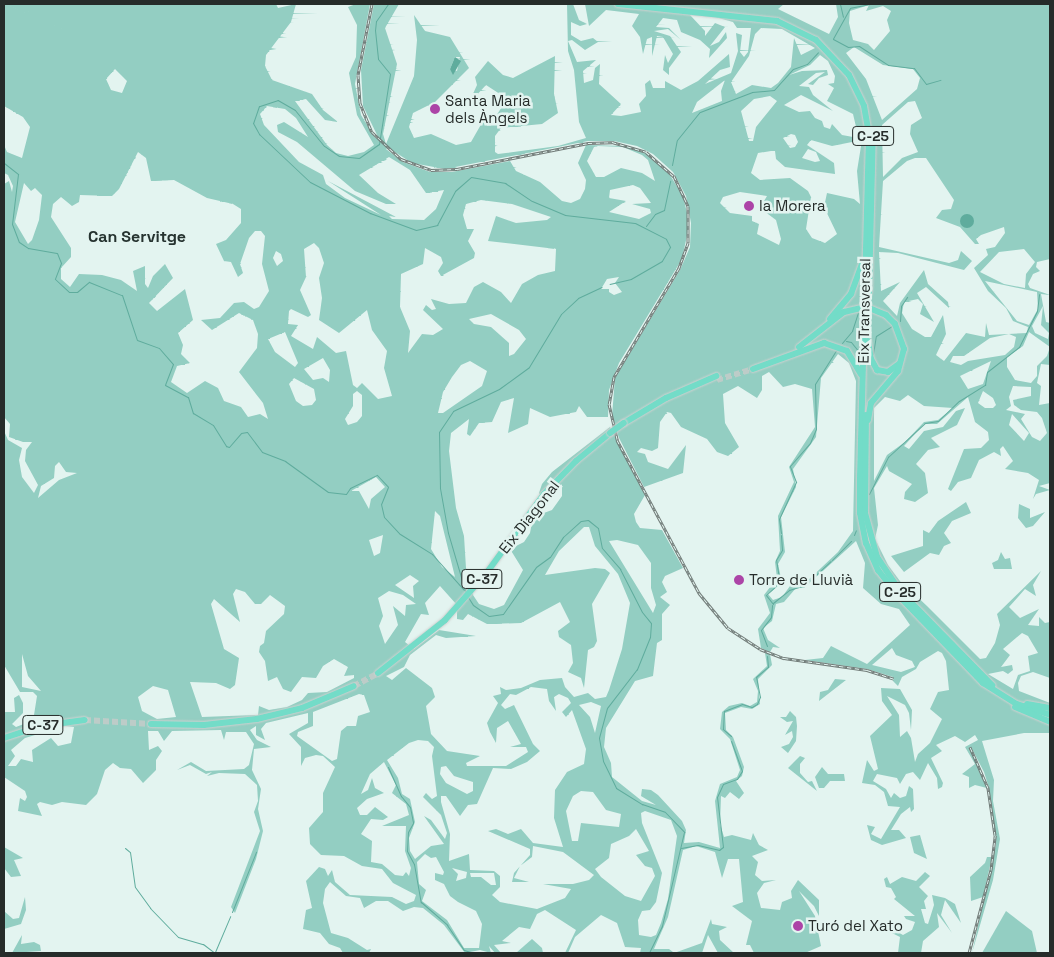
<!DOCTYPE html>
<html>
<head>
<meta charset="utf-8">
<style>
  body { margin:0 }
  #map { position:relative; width:1054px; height:957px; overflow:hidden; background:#e3f4f0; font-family:"Space Grotesk",sans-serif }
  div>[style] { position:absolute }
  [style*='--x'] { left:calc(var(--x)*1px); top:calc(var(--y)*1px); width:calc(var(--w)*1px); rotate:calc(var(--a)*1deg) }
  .green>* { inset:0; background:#93cec2 }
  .water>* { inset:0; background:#5fac9d }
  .round { border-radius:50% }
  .stream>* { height:1px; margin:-0.5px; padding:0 0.5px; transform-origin:0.5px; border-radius:0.5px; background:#5fac9d }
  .highway-tunnel>* { height:6px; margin-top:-3px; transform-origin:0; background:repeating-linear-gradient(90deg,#bdccc8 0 6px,transparent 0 9px) }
  .roads { filter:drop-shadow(0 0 1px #cfd1d0) drop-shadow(0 0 1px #cfd1d0) }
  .highway>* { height:6px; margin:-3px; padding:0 3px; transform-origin:3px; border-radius:3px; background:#73dcc8 }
  .rail>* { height:3px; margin-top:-1.5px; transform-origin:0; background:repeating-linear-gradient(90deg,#e3f4f0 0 4px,#707a77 0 8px); box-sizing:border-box; border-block:1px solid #707a77 }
  .bridges { filter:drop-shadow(0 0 1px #cfd1d0) drop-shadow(0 0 1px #cfd1d0) }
  .highway-bridge>* { height:6px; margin:-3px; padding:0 3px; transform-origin:3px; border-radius:3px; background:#73dcc8 }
  .dots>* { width:14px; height:14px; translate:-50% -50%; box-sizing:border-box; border:2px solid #e3f4f0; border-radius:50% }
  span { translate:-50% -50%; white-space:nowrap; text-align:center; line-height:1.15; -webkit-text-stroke:5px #e3f4f0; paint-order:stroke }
  .shield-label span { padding:1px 4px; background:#e3f4f0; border:1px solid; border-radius:4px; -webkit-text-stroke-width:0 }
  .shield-label { font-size:14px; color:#262c2a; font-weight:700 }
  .poi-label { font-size:15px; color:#262c2a }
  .left { translate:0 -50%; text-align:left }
  .street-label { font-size:15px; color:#262c2a }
  .neighbourhood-label { font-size:16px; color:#263330; font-weight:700 }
  .frame { position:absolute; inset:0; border:5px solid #262c2a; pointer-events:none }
</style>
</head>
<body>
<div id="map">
  <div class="green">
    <div style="clip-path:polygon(evenodd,4px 4px,276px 4px,278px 8px,296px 4px,291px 22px,266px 55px,265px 66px,272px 80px,312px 94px,323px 110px,338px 122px,325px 120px,306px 99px,295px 101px,327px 145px,336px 153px,348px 156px,364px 152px,374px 145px,357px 115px,349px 73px,356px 57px,357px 25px,348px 7px,356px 4px,370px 4px,355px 84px,361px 115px,376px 139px,378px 137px,363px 106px,361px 70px,374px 4px,399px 4px,385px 28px,397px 64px,383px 134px,386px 144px,414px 76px,417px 40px,414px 15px,425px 31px,450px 37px,469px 68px,435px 102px,413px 113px,409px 127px,414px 138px,431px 134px,456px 145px,471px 142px,483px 121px,491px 124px,505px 102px,506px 98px,486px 85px,474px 98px,472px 96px,477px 85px,475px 77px,488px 61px,503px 75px,513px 78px,555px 56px,554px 94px,558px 113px,542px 124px,501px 128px,495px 136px,495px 152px,498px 154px,558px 146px,586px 138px,579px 122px,574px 70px,568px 51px,567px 4px,573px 4px,579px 20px,587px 24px,580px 26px,571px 22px,571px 35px,581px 41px,593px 38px,598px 42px,585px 50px,572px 40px,568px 41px,577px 62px,596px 60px,583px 71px,584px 83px,593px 80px,595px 68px,600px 64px,599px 84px,621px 104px,611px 115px,621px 116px,641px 112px,639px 104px,646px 96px,645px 84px,650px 80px,653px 88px,665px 88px,665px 81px,681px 90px,698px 81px,729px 54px,730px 67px,720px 70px,705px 84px,731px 73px,738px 51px,736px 33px,742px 35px,740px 52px,744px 57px,748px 52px,751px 28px,737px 28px,733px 22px,715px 17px,690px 15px,705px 31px,705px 36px,715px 23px,725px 27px,710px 46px,719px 42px,726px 32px,727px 38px,709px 58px,710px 49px,700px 40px,681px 32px,677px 20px,663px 18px,656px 27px,669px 28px,681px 40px,668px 29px,654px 31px,670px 36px,681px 52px,669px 68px,669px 75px,663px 70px,665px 55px,668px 63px,673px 54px,663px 37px,657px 36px,652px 56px,652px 37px,647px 39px,643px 54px,640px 37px,632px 26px,639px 14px,606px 10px,589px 26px,585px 4px,784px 4px,778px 9px,829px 34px,838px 17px,836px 4px,1050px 4px,1050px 259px,1037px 262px,1036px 267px,1040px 271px,1033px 274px,1028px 284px,1030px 288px,1050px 295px,1041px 294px,1046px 322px,1050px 323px,1050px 365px,1041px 364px,1037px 383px,1041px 386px,1039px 405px,1050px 403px,1050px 483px,1039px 486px,1050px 490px,1036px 494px,1033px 499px,1039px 480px,1028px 473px,1005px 469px,1013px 461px,1003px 446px,1000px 449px,1001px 456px,994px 452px,979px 460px,971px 478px,958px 482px,951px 491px,948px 489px,964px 449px,981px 448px,989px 440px,988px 432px,975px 422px,968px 397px,937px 424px,924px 424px,904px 446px,909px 449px,924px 431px,943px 427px,956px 411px,965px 408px,957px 425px,931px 438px,940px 447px,928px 450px,916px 464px,925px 473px,928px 493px,915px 502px,904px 499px,905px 492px,912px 484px,889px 471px,887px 466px,874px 488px,878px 525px,875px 539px,888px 565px,908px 592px,911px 591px,927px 606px,980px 659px,986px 658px,995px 643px,1000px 625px,997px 614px,1041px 571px,1033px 585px,1036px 596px,1025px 589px,1009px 607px,1020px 618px,1039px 609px,1028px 625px,1039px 626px,1039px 617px,1045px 623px,1050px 622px,1050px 678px,1033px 672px,1021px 676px,1018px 683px,1019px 691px,1050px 703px,1050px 733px,1024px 733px,982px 741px,994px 780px,993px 801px,1000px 839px,993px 880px,972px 953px,996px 844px,989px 788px,984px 772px,971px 747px,987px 788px,975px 785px,969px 788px,969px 777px,962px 774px,975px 764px,965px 747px,978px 740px,975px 735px,965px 742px,955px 736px,936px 745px,942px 751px,931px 758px,943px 783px,942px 787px,938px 789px,937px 778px,928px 763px,920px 780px,913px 772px,906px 774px,900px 784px,897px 778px,877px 774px,873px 781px,886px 789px,891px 798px,894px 793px,900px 798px,906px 796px,909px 786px,913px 789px,914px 809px,911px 812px,910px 807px,901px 814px,891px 830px,899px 830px,906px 838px,882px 845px,871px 840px,867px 825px,875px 827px,871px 834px,881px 839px,900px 807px,888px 806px,884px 792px,875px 785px,862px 783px,867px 760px,874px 771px,878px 769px,870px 736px,892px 715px,882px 701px,881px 688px,900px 689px,912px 710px,911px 730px,909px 713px,905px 705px,887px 696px,899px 715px,900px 737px,907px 731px,911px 738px,915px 762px,918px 754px,930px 743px,942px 719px,930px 709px,938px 692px,949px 690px,946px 661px,942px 653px,938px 651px,920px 662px,916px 669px,902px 677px,898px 686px,893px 681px,893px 677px,867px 669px,805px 660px,823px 658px,831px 646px,867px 664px,910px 625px,899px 609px,881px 604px,863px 588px,865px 563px,856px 541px,804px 588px,796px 588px,784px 602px,776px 604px,772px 621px,763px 628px,768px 640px,780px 648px,773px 647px,770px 652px,761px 648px,758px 629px,770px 613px,764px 595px,777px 578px,775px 562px,780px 551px,778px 516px,794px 482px,789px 467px,815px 427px,812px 389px,795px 384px,783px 387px,769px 372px,762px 376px,762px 390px,757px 398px,738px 386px,723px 394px,725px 423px,739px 447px,728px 456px,717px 452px,707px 439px,681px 427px,671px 413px,667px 412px,660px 422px,658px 448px,652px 451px,641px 448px,637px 452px,645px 454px,648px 462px,668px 469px,686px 445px,683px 473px,644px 487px,619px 438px,612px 416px,615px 378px,680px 270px,690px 247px,691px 223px,686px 196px,673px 172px,653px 154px,637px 146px,614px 141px,588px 141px,445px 169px,412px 163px,387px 147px,386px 149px,403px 162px,430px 172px,452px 172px,510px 161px,516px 171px,540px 182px,562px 201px,571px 203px,580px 199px,585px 189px,586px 180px,578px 163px,586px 145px,626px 146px,646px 153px,670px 175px,683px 196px,687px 213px,688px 231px,682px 259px,619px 363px,609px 390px,608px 417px,587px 417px,579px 406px,576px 412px,550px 417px,530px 408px,528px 424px,508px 433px,514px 398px,501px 402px,492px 422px,479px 423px,470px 436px,467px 434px,469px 419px,451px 433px,449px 451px,456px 508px,464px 536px,466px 568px,473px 595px,479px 604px,494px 609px,504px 605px,523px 570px,510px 549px,524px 542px,530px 533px,533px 517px,552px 510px,562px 496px,562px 484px,551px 499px,544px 502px,539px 493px,542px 484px,552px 472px,610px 427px,645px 495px,634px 514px,636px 522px,640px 528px,662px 530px,683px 568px,665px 576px,662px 582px,667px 592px,660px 597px,670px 605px,662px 614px,662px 640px,657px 643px,653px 676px,635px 681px,606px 728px,604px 747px,611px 763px,612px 777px,642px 801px,656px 805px,641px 796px,642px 789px,651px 790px,658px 795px,682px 821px,686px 830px,684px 843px,699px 842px,720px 848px,715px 801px,720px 784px,737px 777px,740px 770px,730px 739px,720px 729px,722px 712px,729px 706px,742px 703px,750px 706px,757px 702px,758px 691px,753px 679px,767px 666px,765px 653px,770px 654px,772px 665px,758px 679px,760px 704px,752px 709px,741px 707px,725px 713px,726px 730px,733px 737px,744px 767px,742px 776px,736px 781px,744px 793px,739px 799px,730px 792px,725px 798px,721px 796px,720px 824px,724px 837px,732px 835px,751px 840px,753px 833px,759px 845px,768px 850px,752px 856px,758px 862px,755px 875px,762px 881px,776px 880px,764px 883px,757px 893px,761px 908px,780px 910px,782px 902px,792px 898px,791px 891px,798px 880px,819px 900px,819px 916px,814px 906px,799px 891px,815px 916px,821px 946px,805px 953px,754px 953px,750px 945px,746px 945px,752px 921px,732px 906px,743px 902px,739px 859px,728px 859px,722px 878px,715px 852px,696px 846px,683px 850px,668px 917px,654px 949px,669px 949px,673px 952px,640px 953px,641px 948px,625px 947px,617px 923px,601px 915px,575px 937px,568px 953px,565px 953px,576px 930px,545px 910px,537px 914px,530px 929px,519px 927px,502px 941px,511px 943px,494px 945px,501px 953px,495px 953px,489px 946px,491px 953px,480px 950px,465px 953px,444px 925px,423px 908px,414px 907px,403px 911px,388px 901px,376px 901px,364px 908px,360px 898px,346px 896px,330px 882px,325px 889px,323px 903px,331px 933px,348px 938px,367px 950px,371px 949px,369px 953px,343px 953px,340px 948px,329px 944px,320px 933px,303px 929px,306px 910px,312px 908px,306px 881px,319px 867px,325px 869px,328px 876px,332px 870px,335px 882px,350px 895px,392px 897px,406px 904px,414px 901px,416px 895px,393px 883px,382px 869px,362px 866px,344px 856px,321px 855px,310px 844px,309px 828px,323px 812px,323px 793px,335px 767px,323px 756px,316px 755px,305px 758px,301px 766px,301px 747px,289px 734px,308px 723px,308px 713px,266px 723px,261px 729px,265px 740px,256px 735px,256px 726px,250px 730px,257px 740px,271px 747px,254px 749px,252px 770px,261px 789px,258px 809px,263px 831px,256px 859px,235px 913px,231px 907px,260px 831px,254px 812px,258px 801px,257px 785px,245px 774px,219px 773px,207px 776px,212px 772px,206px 774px,190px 765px,177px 770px,191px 762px,206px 771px,244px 769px,249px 765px,254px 744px,246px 732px,226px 732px,224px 740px,221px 730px,172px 731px,164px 741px,158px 731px,148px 731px,149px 750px,158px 746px,162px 751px,156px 760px,156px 770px,143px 783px,131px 769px,120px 768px,113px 763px,105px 770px,97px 794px,86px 805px,62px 802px,52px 805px,40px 802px,37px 804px,42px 816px,18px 811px,20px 798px,25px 801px,27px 797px,25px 791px,4px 777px,4px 712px,15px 712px,14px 698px,19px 695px,23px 703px,23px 713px,12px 724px,16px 727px,29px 722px,34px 715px,37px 696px,33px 692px,20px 692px,4px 665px,4px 431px,8px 440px,22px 448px,19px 460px,22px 477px,34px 493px,38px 485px,25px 461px,26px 450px,32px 442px,23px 442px,9px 437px,10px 424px,4px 417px,4px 184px,9px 181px,12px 192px,13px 186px,8px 175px,4px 173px,4px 145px,7px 152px,22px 158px,30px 127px,23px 117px,4px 106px,4px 4px,869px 5px,866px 11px,883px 6px,891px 11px,887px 20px,890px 31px,874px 50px,868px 44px,853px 40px,849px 23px,850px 11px,869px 5px,4px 4px,761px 28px,782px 29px,815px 48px,801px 55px,794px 38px,791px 67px,778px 83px,771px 88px,752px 85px,736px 94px,731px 82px,749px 56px,755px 34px,761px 28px,4px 4px,854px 47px,883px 65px,913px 69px,920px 78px,917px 89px,882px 120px,866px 79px,846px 53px,854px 47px,4px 4px,820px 55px,828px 61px,835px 76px,834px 83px,828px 84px,834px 88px,827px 101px,853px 114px,857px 131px,853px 137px,842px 135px,832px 124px,830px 129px,824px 127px,822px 121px,815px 118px,810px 111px,799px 112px,784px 105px,801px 95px,833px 111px,813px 95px,809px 87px,799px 86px,816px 73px,825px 72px,808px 84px,813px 85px,819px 78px,828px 75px,827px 70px,802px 71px,789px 75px,810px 65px,820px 55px,4px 4px,455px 57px,460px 57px,457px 71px,450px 69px,455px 57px,4px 4px,115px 69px,127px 81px,122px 93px,111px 90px,106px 79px,115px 69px,4px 4px,725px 80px,721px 91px,722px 101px,692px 113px,697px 102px,725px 80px,4px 4px,770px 96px,777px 101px,756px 127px,753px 141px,749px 141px,741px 111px,754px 99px,770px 96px,4px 4px,915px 101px,922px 118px,911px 125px,910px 134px,918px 152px,902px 158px,883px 177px,882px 125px,908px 102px,915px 101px,4px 4px,267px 106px,285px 109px,296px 118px,308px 137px,284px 122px,277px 125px,278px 132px,297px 142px,355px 191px,386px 204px,396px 204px,378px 193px,359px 175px,389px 157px,410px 170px,426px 193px,444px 190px,436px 209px,424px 220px,392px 219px,389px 216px,396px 217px,328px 181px,381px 215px,345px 198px,326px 184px,323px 175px,299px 162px,264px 125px,260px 114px,267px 106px,4px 4px,791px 134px,795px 135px,798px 142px,795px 147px,790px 148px,783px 138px,791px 134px,4px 4px,811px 140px,832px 146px,862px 140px,857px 171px,860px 204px,854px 199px,827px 193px,824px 207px,837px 234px,825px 243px,812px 238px,806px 229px,811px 197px,808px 191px,790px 178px,760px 180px,751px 173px,758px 153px,771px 151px,775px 151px,776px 159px,785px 167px,835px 174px,834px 163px,807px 145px,811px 140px,4px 4px,598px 146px,623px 147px,642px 155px,648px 160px,655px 181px,642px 173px,621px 168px,604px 177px,596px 177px,587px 161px,594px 147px,598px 146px,4px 4px,808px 149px,816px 152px,820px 161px,815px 162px,802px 158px,808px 149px,4px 4px,138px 152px,146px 158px,151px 181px,174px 180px,207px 198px,233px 204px,241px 209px,241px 223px,226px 240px,216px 244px,224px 261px,231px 262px,238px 277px,243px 273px,240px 264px,249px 238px,255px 231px,261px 231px,265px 236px,262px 264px,269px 291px,259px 307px,254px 309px,244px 302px,234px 303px,220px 318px,201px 320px,212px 330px,239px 313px,253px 320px,258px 334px,257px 348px,239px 372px,263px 403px,268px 419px,260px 414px,248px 417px,241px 407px,224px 401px,218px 388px,205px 381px,187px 393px,171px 382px,177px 366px,190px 363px,181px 354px,183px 345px,178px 333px,193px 320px,185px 289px,157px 311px,149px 303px,173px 278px,165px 264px,153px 276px,148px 288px,145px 284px,145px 266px,133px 271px,137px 291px,121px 280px,102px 275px,79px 274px,70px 287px,61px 279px,61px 268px,71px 257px,71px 248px,51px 217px,53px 204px,61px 197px,72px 206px,79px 202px,80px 195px,112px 196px,119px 189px,138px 152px,4px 4px,915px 158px,926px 158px,954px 200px,951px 209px,942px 210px,936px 218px,960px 227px,975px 244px,979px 244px,976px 239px,981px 235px,1004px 227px,1005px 233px,995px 247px,986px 249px,988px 255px,974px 268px,988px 291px,1006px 308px,1013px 321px,1028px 327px,1027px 333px,989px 335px,986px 323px,985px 337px,966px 333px,944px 361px,936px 355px,946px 334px,943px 315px,931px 337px,925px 337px,912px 329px,902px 313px,904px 302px,918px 299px,923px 304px,920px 314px,934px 322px,917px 293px,926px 287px,949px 308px,948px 302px,928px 284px,924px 270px,900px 303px,897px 316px,883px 301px,900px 282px,881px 291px,879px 252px,898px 253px,964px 270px,972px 261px,961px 251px,958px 260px,949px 263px,879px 247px,883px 181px,907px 161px,915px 158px,4px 4px,24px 183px,31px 191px,35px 188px,42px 195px,39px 220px,32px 240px,28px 244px,15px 222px,24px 183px,4px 4px,633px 185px,640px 188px,651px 203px,632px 204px,650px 209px,651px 213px,639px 219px,609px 212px,626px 201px,609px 198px,610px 190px,633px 185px,4px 4px,740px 192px,767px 196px,760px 208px,776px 220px,781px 239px,779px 245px,757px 234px,759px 224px,752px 221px,752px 216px,730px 213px,720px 203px,723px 197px,740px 192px,4px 4px,481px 200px,512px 204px,551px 217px,547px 220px,516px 223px,496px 216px,488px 241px,556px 249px,555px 271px,538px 275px,522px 284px,511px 303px,501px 292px,483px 282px,474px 287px,466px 303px,449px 304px,431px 299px,436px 309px,432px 310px,426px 305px,423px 310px,443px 329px,433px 335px,422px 334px,408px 353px,410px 331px,400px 307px,401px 274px,423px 264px,425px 248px,441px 257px,443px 263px,438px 271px,441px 276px,474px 258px,475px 253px,468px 241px,474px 229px,467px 229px,463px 215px,466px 204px,481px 200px,4px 4px,314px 243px,319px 248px,324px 263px,319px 278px,322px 298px,319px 320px,339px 333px,367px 310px,372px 330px,387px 351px,384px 368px,392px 396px,378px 399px,362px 383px,357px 388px,353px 385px,346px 351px,336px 353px,317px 337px,313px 349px,291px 336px,298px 325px,288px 324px,289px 311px,291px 309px,308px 317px,311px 315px,300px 290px,306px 277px,304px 249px,314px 243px,4px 4px,1024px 249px,1035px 262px,1026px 274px,1025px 288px,1004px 284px,980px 272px,999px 252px,1024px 249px,4px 4px,276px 251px,281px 254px,283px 261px,277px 266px,273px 258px,276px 251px,4px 4px,619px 277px,615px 283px,622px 292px,614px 295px,609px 292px,609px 289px,601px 289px,607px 279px,619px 277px,4px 4px,985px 281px,1037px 292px,1038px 309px,1029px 325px,1017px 321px,985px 281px,4px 4px,1043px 306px,1041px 325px,1049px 333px,1048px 339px,1035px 333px,1032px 326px,1043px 306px,4px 4px,491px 314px,519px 330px,526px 339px,514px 354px,509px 356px,509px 343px,491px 327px,474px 324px,469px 319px,491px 314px,4px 4px,285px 332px,298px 363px,295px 367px,275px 352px,268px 339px,285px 332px,4px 4px,1029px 332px,1050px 347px,1047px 356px,1037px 366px,1037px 376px,1031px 383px,1015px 380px,1007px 367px,1007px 357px,1023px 346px,1029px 332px,4px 4px,1009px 334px,1016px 337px,1014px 347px,1005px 355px,968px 361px,961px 365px,950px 362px,953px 356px,964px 356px,990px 338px,1009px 334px,4px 4px,838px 354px,849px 363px,856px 381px,853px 531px,838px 552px,803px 585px,790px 586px,782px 597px,773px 600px,768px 594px,779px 585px,781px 578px,778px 564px,785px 552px,781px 517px,796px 487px,793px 469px,816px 437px,821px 378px,838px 354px,4px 4px,323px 358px,330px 370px,329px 382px,323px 378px,313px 380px,304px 369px,323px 358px,4px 4px,470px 361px,487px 371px,482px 386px,443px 413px,438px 413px,443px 392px,452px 377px,461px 365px,470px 361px,4px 4px,991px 361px,983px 384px,968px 389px,960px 376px,991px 361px,4px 4px,294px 378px,314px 389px,316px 400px,312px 405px,303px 406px,296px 401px,289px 384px,294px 378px,4px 4px,1013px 386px,1031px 387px,1031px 396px,1013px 400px,1014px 405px,1021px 410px,1037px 412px,1042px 418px,1047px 433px,1040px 441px,1032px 437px,1021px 419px,1025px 414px,1006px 410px,1011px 406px,1009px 397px,1013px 386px,4px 4px,357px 391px,362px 395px,362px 416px,357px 422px,348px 425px,345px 419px,353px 406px,353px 394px,357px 391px,4px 4px,983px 391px,993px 398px,996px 405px,993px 408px,985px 408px,978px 403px,983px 391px,4px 4px,908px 395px,924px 406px,953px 408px,938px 420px,924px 422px,905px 442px,887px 455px,874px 481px,874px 408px,885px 397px,900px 401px,908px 395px,4px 4px,1012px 414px,1029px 433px,1024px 441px,1009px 425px,1012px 414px,4px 4px,59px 462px,66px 472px,77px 473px,59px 480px,38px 498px,41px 486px,54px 478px,55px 466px,59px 462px,4px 4px,376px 477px,385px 487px,371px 499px,369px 509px,359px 491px,351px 491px,376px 477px,4px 4px,435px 511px,440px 516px,455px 577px,442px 567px,431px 549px,435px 511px,4px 4px,584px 527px,589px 527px,595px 546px,618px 574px,630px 603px,622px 649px,609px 690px,606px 697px,595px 699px,588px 693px,574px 697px,565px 687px,562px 678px,540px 680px,521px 688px,506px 690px,500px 687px,501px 694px,493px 696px,498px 703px,487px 723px,490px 732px,496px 743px,497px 728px,508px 721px,521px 744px,510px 747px,526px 747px,528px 752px,506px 766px,467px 766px,466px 763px,480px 756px,447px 751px,431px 734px,426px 706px,435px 697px,432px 688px,406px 668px,392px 680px,386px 676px,404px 667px,410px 655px,436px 635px,446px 638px,476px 636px,439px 630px,414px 649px,405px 642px,421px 614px,429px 615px,425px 603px,440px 586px,457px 605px,457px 619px,463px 620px,468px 614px,487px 624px,521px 623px,560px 602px,570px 622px,558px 631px,559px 637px,571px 645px,573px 663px,568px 672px,581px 678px,584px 688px,588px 650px,594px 647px,597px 641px,592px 604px,610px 573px,605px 569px,595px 568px,545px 575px,559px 551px,584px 527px,4px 4px,383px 535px,380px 553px,374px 556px,369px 540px,383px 535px,4px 4px,617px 540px,638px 545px,651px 563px,651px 588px,656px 605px,653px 613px,609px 541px,617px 540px,4px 4px,410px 575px,419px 581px,413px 586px,414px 598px,395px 585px,410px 575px,4px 4px,236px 589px,245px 592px,255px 604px,261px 604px,270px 595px,285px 606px,284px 614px,266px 631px,264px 643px,260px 646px,259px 652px,265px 661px,268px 681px,277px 677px,283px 689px,291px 692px,302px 677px,316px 678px,323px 666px,334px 659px,348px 667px,344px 676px,354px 675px,354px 678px,327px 692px,308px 693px,302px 700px,287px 707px,269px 710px,259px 706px,258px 715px,202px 717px,190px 682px,216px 683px,230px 689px,235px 685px,239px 658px,224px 649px,211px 604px,214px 599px,240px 622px,233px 594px,236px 589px,4px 4px,389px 591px,403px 595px,416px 604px,406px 605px,405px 616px,393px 606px,398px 625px,385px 644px,379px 626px,383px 616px,378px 598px,389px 591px,4px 4px,1022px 633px,1028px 636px,1038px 653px,1028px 656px,1030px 671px,1018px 675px,1013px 689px,988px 674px,1003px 671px,1008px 674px,1013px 670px,1012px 665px,1001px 667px,1010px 655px,1003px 649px,1022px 633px,4px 4px,892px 648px,896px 655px,912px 661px,915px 667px,901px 672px,872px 665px,892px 648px,4px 4px,22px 654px,28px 676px,41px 691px,22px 687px,22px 654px,4px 4px,153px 686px,168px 690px,176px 717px,157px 719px,142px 711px,138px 697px,153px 686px,4px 4px,531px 687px,547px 689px,549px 701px,556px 711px,554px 697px,559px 694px,568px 698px,571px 703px,562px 712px,566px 717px,572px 710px,586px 749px,584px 764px,567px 772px,555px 790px,554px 818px,563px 847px,533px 843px,521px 829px,508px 834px,496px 829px,488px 831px,530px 849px,530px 855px,514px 873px,512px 882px,529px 882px,514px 878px,520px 866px,532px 857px,533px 846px,563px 852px,594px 875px,589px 880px,573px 884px,543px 884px,571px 889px,565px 898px,537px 909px,500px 902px,492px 895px,500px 887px,500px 876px,494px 871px,470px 870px,469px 854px,449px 861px,450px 834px,441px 802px,441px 796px,446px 796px,460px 816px,468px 805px,477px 804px,493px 768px,511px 769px,527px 762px,540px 751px,533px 744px,514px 705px,505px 709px,501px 705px,510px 694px,516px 695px,531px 687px,4px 4px,359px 694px,364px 695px,370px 712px,358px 716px,356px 726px,347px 726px,341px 731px,337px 759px,332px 761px,297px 736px,298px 732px,313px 726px,313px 712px,359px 694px,4px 4px,591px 702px,601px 706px,595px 733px,590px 717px,579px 705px,591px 702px,4px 4px,65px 726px,74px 727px,71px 743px,58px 746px,51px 738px,32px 750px,33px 762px,21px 759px,16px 766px,8px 766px,15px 756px,11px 750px,25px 738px,65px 726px,4px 4px,418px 740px,428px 741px,434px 747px,432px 756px,437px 796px,432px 799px,426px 793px,423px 797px,441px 815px,447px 833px,445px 839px,431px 820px,424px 816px,444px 844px,431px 846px,415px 859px,410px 851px,409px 838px,415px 822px,410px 799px,402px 794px,398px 778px,387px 760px,409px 743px,418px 740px,4px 4px,384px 762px,396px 785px,392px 793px,406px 804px,409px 815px,382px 826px,406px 826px,405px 851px,411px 868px,409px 876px,406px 872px,403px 876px,395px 875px,382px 864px,371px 862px,372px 841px,361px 834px,371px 819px,383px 820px,388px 817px,375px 807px,367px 815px,360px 815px,357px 808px,367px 799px,384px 793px,375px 788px,372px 778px,368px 790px,361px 794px,370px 774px,384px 762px,4px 4px,446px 766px,454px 776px,473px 782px,473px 791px,467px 794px,446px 783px,440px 774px,441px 767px,446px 766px,4px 4px,581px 791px,593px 792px,606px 810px,621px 814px,619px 827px,581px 823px,578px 841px,572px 841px,566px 811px,573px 796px,581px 791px,4px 4px,645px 811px,671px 820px,677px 836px,668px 899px,661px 923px,656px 935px,651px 937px,639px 935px,638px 920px,642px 911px,650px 910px,656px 902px,662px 873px,642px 823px,641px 813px,645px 811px,4px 4px,636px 829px,649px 851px,636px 855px,645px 866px,652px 868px,655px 876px,641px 901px,625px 896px,601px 877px,595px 869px,609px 858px,611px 844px,629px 836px,636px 829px,4px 4px,425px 854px,431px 858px,436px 857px,444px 872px,443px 875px,435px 873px,435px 880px,444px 884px,450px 896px,458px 902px,476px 911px,482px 924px,479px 948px,464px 948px,447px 920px,422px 901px,426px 890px,419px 884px,417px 862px,425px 854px,4px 4px,452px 868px,467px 872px,466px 878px,456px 881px,458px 874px,452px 868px,4px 4px,470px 873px,494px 873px,496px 885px,491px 885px,481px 877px,471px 877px,470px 873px)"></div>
    <div style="clip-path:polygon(966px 502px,971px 513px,952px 521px,944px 533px,951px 543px,944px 546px,939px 555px,930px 553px,904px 572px,891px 556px,923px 546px,923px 530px,929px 533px,938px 521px)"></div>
    <div style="clip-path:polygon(1019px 504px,1030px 509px,1030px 518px,1045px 512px,1033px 526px,1026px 528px,1018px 518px)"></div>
    <div style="clip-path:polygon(1001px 552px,1005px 559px,1010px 558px,1012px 569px,994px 569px,992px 563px,998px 560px)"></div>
    <div style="clip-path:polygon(835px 679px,846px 680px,819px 701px,820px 692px,828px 690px)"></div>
    <div style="clip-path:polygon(790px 711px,796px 717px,797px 726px,796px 741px,788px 753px,781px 747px,789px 744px,793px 737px,792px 731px,785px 735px,793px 721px,787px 722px,780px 717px,786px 717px)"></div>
    <div style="clip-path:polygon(800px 756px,805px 758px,800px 764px,800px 773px,808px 782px,812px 781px,817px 791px,788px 768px)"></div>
    <div style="clip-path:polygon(822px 767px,828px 774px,844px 774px,845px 781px,830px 781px,824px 788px,819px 788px,815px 777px)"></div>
    <div style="clip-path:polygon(920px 835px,926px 856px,927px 859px,914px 853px,910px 837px)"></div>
    <div style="clip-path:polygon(4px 847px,23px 858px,14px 860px,21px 876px,11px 877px,4px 868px)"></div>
    <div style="clip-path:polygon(987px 857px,992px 857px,983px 897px,971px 901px,970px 877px,985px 863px)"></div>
    <div style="clip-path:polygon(925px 872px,930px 876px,919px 887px,928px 896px,924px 901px,926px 909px,921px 909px,925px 923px,928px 924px,934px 905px,932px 895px,945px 898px,955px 904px,961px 923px,945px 900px,941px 915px,952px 933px,937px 913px,939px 927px,923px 941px,921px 953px,898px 953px,900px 937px,888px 931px,894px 930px,903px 935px,912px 930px,915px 922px,906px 919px,904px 916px,915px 916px,894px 899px,896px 897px,891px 888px,886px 887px,884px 879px,887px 877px,890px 884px,902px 877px,916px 881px)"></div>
    <div style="clip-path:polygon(25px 897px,26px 910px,21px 924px,4px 929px,4px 911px,13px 919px,19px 918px)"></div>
    <div style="clip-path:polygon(1006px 911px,1032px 931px,1037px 953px,982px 953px)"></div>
    <div style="clip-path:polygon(711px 919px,712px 924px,727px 927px,719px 931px,720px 940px,734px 953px,718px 953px,708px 935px,702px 953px,674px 953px,702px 943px)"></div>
    <div style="clip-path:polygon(22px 935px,21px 944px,34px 942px,40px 945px,41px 951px,12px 953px)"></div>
    <div style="clip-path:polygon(532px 939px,542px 948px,543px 953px,516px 953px)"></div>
  </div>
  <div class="water">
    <div style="clip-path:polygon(455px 57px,461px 61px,453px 75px,450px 69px)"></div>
    <div class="round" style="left:960px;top:214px;width:14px;height:14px"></div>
  </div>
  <div class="stream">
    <div style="--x:388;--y:4;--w:21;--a:125"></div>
    <div style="--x:376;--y:21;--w:9;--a:96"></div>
    <div style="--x:375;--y:30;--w:29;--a:84"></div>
    <div style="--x:378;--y:59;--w:19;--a:51"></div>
    <div style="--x:390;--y:74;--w:71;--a:98.9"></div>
    <div style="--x:379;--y:144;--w:24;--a:145"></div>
    <div style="--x:359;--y:158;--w:20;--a:-174"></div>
    <div style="--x:339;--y:156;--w:18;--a:-146"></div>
    <div style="--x:324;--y:146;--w:46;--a:-128.9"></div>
    <div style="--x:295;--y:110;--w:20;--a:-150"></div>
    <div style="--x:278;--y:100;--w:20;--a:162"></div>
    <div style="--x:259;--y:106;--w:18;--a:109"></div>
    <div style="--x:253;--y:123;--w:13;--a:61"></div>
    <div style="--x:259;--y:134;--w:70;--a:43.3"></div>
    <div style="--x:310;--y:182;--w:68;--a:27.3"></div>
    <div style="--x:370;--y:213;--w:49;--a:20.3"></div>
    <div style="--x:416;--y:230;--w:22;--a:-13"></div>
    <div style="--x:437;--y:225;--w:38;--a:-62"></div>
    <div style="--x:455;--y:191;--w:21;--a:-41"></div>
    <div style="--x:471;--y:177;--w:35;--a:10"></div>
    <div style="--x:505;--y:183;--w:32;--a:34"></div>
    <div style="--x:532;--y:201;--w:36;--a:23"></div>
    <div style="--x:565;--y:215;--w:70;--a:6.5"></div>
    <div style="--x:635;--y:223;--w:35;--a:27"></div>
    <div style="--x:666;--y:239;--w:9;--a:63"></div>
    <div style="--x:670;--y:247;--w:16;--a:120"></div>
    <div style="--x:662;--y:261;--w:36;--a:150"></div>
    <div style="--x:631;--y:279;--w:22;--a:167"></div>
    <div style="--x:840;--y:4;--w:13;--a:77"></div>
    <div style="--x:870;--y:4;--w:20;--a:169"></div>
    <div style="--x:850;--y:8;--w:35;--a:119"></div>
    <div style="--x:833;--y:39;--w:17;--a:28"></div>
    <div style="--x:848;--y:47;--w:11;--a:-5"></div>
    <div style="--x:859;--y:46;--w:35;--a:33"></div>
    <div style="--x:888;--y:65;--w:26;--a:7"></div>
    <div style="--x:914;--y:68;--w:20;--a:53"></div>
    <div style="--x:926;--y:84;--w:15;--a:-16"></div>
    <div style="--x:4;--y:163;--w:18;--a:38"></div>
    <div style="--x:18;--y:174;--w:50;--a:96.8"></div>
    <div style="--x:12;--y:224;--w:19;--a:69"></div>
    <div style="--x:19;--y:242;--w:11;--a:34"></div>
    <div style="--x:28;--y:248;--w:29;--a:10"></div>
    <div style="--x:57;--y:253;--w:11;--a:68"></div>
    <div style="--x:61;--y:263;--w:17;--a:111"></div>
    <div style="--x:55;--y:279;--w:19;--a:43"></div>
    <div style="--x:69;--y:292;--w:8;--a:0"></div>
    <div style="--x:77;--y:292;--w:16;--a:-40"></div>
    <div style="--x:89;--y:282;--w:35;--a:22"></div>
    <div style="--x:122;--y:295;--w:47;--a:71.6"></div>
    <div style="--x:137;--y:340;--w:23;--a:20"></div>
    <div style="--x:159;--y:348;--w:21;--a:49"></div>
    <div style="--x:173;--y:364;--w:22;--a:111"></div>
    <div style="--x:165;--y:385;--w:26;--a:28"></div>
    <div style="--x:188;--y:397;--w:17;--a:73"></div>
    <div style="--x:193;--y:413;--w:23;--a:31"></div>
    <div style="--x:213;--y:425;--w:25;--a:58"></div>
    <div style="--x:226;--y:446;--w:3;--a:18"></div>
    <div style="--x:229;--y:447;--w:18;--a:-49"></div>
    <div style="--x:241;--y:433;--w:6;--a:-9"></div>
    <div style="--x:247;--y:432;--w:25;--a:53"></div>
    <div style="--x:262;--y:452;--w:25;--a:21"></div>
    <div style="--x:285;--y:461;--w:53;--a:35.8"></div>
    <div style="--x:328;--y:492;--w:18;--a:6"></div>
    <div style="--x:346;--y:494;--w:7;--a:-56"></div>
    <div style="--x:350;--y:488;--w:30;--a:-26"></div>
    <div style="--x:377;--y:475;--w:16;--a:47"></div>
    <div style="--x:388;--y:487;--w:18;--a:112"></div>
    <div style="--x:381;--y:504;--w:13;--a:77"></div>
    <div style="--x:384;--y:517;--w:23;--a:47"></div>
    <div style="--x:400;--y:534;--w:38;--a:32"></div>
    <div style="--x:432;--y:554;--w:48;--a:48.4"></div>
    <div style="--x:672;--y:165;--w:25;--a:-79"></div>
    <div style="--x:677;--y:140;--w:36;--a:-51"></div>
    <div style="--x:700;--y:112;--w:56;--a:-21"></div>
    <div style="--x:752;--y:92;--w:22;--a:-5"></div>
    <div style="--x:774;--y:90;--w:28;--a:-48"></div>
    <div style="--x:793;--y:69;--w:15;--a:-20"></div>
    <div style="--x:807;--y:64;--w:16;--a:-47"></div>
    <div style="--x:646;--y:226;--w:15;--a:-53"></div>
    <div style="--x:655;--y:214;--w:10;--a:-24"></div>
    <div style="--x:664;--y:210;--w:30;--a:-78"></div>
    <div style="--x:900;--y:321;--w:15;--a:-86"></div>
    <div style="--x:901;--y:306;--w:11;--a:-56"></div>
    <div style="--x:846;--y:341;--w:5;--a:11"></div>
    <div style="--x:851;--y:342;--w:14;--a:51"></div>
    <div style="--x:842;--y:343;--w:16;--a:-50"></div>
    <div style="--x:852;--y:331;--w:19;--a:-72"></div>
    <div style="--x:873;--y:354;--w:18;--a:-81"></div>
    <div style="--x:876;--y:336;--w:19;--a:-32"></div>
    <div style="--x:869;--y:494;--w:42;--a:-62.8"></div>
    <div style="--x:888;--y:457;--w:50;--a:-42.6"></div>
    <div style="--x:925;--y:423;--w:13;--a:-9"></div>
    <div style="--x:938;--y:421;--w:29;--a:-44"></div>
    <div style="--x:959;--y:401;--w:31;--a:-32"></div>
    <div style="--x:985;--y:385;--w:13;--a:-81"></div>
    <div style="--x:987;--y:372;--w:41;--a:-38"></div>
    <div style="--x:1019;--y:347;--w:40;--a:-63.4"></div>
    <div style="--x:1037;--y:311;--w:17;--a:-83"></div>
    <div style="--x:781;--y:533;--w:14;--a:-98"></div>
    <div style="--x:779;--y:519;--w:41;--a:-65.3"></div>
    <div style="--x:796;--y:482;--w:17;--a:-111"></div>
    <div style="--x:790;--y:466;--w:30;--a:-49"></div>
    <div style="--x:810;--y:443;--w:15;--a:-67"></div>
    <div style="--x:816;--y:429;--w:45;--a:-91.3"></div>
    <div style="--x:815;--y:384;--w:39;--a:-58"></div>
    <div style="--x:854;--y:535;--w:5;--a:-68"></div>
    <div style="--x:832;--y:560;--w:27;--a:-45"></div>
    <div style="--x:466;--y:594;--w:64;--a:-106.4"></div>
    <div style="--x:448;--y:533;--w:46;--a:-100.1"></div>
    <div style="--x:440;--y:488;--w:56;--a:-91"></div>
    <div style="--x:439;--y:432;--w:25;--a:-56"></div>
    <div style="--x:453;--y:411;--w:51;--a:-25.6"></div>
    <div style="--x:499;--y:389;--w:37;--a:-36"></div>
    <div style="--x:529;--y:367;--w:62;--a:-58.9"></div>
    <div style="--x:561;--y:314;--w:23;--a:-43"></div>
    <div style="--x:578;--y:298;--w:26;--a:-25"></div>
    <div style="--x:468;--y:597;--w:9;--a:58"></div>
    <div style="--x:473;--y:605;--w:19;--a:35"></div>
    <div style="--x:489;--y:616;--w:14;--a:-8"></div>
    <div style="--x:503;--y:614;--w:57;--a:-54.9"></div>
    <div style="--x:536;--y:567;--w:17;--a:-36"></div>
    <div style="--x:550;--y:557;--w:24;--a:-57"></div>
    <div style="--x:563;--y:537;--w:24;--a:-42"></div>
    <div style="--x:581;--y:521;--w:7;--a:-8"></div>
    <div style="--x:588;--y:520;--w:13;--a:39"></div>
    <div style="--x:598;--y:528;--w:20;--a:79"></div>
    <div style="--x:602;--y:548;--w:28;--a:49"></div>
    <div style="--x:620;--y:569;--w:48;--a:62.9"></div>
    <div style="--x:642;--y:612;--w:14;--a:51"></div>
    <div style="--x:651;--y:623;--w:14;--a:94"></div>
    <div style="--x:650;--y:637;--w:35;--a:112"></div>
    <div style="--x:637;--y:669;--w:49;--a:127.6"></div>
    <div style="--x:607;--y:708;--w:31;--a:105"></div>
    <div style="--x:599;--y:738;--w:23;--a:80"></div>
    <div style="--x:603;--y:761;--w:30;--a:64"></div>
    <div style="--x:616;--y:788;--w:31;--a:32"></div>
    <div style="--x:642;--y:804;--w:24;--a:19"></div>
    <div style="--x:665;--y:812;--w:28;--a:46"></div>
    <div style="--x:684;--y:832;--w:97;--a:103.2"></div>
    <div style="--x:662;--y:926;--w:30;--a:116"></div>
    <div style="--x:773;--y:603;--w:21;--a:-39"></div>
    <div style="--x:789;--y:590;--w:17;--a:-17"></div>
    <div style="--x:805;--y:585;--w:35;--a:-43"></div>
    <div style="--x:773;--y:604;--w:11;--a:-128"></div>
    <div style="--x:766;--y:595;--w:12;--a:-42"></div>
    <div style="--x:775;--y:587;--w:10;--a:-66"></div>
    <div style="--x:779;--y:578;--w:18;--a:-99"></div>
    <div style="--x:776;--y:560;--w:12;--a:-59"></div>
    <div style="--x:782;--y:550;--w:15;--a:-94"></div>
    <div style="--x:767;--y:646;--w:17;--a:-111"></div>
    <div style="--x:761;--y:630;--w:16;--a:-52"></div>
    <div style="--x:771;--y:617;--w:12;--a:-85"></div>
    <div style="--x:731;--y:736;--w:11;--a:-139"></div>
    <div style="--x:723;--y:729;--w:18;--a:-87"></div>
    <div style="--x:724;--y:711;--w:19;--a:-21"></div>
    <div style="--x:742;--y:704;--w:10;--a:17"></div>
    <div style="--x:752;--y:707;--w:6;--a:-31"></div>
    <div style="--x:757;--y:704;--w:8;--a:-67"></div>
    <div style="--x:760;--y:697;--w:20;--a:-101"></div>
    <div style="--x:756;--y:677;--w:16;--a:-40"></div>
    <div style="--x:768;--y:667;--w:11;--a:-95"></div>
    <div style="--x:388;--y:767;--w:32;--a:66"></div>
    <div style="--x:401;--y:796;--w:14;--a:51"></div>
    <div style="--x:410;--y:807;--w:16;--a:79"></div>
    <div style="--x:413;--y:823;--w:10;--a:119"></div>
    <div style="--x:408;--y:832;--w:19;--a:93"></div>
    <div style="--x:407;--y:851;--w:15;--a:62"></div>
    <div style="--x:414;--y:864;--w:39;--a:80"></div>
    <div style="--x:421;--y:902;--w:35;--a:41"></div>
    <div style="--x:447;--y:925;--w:30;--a:56"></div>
    <div style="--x:464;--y:950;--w:9;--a:18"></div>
    <div style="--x:125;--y:848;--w:6;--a:39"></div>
    <div style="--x:130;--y:852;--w:35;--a:82"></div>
    <div style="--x:135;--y:887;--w:26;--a:54"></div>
    <div style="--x:150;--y:908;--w:40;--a:46"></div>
    <div style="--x:178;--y:937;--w:26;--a:16"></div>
    <div style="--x:203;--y:944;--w:15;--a:37"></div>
    <div style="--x:681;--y:848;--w:17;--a:-10"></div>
    <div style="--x:698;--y:845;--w:22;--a:13"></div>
    <div style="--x:719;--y:850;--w:5;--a:-37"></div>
    <div style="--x:723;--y:847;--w:50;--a:-96.8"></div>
    <div style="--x:717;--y:797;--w:14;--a:-65"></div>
    <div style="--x:723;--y:784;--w:15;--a:-20"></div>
    <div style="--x:737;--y:779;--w:9;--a:-58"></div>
    <div style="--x:742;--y:771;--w:32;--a:-110"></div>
    <div style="--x:232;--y:912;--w:65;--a:-68.2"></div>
    <div style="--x:215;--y:952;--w:39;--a:-67"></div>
  </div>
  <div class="highway-tunnel">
    <div style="--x:717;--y:380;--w:38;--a:-17"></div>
    <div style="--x:354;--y:686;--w:27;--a:-28"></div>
    <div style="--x:85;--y:720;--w:66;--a:3.5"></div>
  </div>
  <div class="roads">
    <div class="highway">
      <div style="--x:618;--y:4;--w:160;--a:6.1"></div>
      <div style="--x:777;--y:21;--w:43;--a:26"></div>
      <div style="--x:816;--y:40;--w:48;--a:46.7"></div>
      <div style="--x:849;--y:75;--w:34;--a:64"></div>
      <div style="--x:864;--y:106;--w:28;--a:80"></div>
      <div style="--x:869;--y:134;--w:345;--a:91.5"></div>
      <div style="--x:860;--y:479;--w:34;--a:90"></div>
      <div style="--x:860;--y:513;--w:31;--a:79"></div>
      <div style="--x:866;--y:543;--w:30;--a:66"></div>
      <div style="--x:878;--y:570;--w:31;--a:52"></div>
      <div style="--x:897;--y:594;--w:124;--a:46"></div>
      <div style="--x:983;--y:683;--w:40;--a:32"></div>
      <div style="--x:1017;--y:704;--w:35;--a:18"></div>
      <div style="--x:869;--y:292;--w:160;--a:-88.6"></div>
      <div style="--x:830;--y:319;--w:33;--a:-50"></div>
      <div style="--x:851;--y:294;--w:32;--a:-70"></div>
      <div style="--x:868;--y:341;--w:18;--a:81"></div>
      <div style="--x:871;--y:359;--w:13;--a:61"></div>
      <div style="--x:877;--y:370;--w:11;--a:10"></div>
      <div style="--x:888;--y:372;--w:14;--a:-36"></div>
      <div style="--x:799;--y:347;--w:57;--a:-37.9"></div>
      <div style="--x:844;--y:312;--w:18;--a:-13"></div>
      <div style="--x:753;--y:369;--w:76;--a:-20.1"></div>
      <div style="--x:824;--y:343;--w:24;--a:19"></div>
      <div style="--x:847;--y:351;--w:27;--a:59"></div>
      <div style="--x:866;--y:415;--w:98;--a:90.6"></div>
      <div style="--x:865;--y:513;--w:46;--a:74.7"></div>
      <div style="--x:877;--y:557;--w:41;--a:55.9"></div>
      <div style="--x:900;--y:591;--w:132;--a:45.6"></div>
      <div style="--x:868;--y:420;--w:17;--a:-80"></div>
      <div style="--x:871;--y:403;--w:42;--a:-49.8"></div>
      <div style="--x:898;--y:371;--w:23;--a:-75"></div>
      <div style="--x:904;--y:349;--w:27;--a:-110"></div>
      <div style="--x:895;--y:324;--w:13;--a:-135"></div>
      <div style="--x:886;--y:315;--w:15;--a:-157"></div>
      <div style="--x:624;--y:423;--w:49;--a:-30.8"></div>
      <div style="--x:666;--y:398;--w:55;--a:-23.7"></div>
      <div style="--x:378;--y:673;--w:85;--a:-38.3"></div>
      <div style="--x:445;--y:620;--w:65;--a:-48.7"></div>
      <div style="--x:488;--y:571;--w:95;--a:-54"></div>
      <div style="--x:544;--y:494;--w:46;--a:-45.9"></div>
      <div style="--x:576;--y:461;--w:44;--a:-39.5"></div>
      <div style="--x:1027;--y:704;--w:23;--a:10"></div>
      <div style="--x:1015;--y:707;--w:38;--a:23"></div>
      <div style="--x:151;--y:724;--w:53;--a:1.1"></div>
      <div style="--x:204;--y:725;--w:53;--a:-6.5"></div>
      <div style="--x:257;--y:719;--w:46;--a:-13.7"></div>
      <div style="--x:302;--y:708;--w:56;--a:-22.9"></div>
      <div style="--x:4;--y:738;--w:39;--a:-18"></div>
      <div style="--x:41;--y:726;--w:44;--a:-7.8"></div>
    </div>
  </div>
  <div class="rail">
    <div style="--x:372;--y:4;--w:72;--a:101.2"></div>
    <div style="--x:358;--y:75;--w:28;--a:86"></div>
    <div style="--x:360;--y:103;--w:31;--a:68"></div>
    <div style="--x:372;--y:132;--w:40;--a:43"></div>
    <div style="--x:401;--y:159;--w:32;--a:20"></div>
    <div style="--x:431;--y:170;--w:26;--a:-2"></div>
    <div style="--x:457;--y:169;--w:134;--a:-11.2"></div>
    <div style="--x:588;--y:143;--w:24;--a:-2"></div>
    <div style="--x:612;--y:142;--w:35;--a:16"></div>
    <div style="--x:646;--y:152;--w:37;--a:41"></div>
    <div style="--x:674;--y:176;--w:33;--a:65"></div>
    <div style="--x:688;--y:206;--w:37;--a:90"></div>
    <div style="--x:688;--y:243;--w:27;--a:110"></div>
    <div style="--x:679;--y:268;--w:127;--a:120.8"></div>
    <div style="--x:614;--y:377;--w:27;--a:100"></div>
    <div style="--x:609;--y:404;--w:37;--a:77"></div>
    <div style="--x:617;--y:440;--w:174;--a:61.8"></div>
    <div style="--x:699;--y:593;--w:45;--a:50.4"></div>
    <div style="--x:728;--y:628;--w:38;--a:33"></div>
    <div style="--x:760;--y:649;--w:26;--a:21"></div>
    <div style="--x:784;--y:658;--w:84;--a:8.2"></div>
    <div style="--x:867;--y:670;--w:28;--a:18"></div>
    <div style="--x:969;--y:953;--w:86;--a:-75.2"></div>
    <div style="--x:991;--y:870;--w:35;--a:-83"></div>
    <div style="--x:995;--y:835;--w:48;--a:-98.5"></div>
    <div style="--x:988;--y:788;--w:45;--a:-113.7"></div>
  </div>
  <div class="bridges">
    <div class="highway-bridge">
      <div style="--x:610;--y:433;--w:17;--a:-36"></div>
    </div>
  </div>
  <div class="dots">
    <div style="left:435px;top:109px;background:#ac44a7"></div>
    <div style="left:749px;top:206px;background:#ac44a7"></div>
    <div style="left:739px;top:580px;background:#ac44a7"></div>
    <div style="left:798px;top:926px;background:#ac44a7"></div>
  </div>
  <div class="shield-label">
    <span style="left:873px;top:136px">C-25</span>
    <span style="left:482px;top:579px">C-37</span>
    <span style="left:900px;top:592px">C-25</span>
    <span style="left:43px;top:725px">C-37</span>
  </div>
  <div class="poi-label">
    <span class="left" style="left:445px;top:109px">Santa Maria<br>dels Àngels</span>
    <span class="left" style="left:759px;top:206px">la Morera</span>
    <span class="left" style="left:749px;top:580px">Torre de Lluvià</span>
    <span class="left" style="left:808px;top:926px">Turó del Xato</span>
  </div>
  <div class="street-label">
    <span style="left:864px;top:311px;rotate:-89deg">Eix Transversal</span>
    <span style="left:529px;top:517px;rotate:-52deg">Eix Diagonal</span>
  </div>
  <div class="neighbourhood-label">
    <span style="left:137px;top:237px">Can Servitge</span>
  </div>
  <div class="frame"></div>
</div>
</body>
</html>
